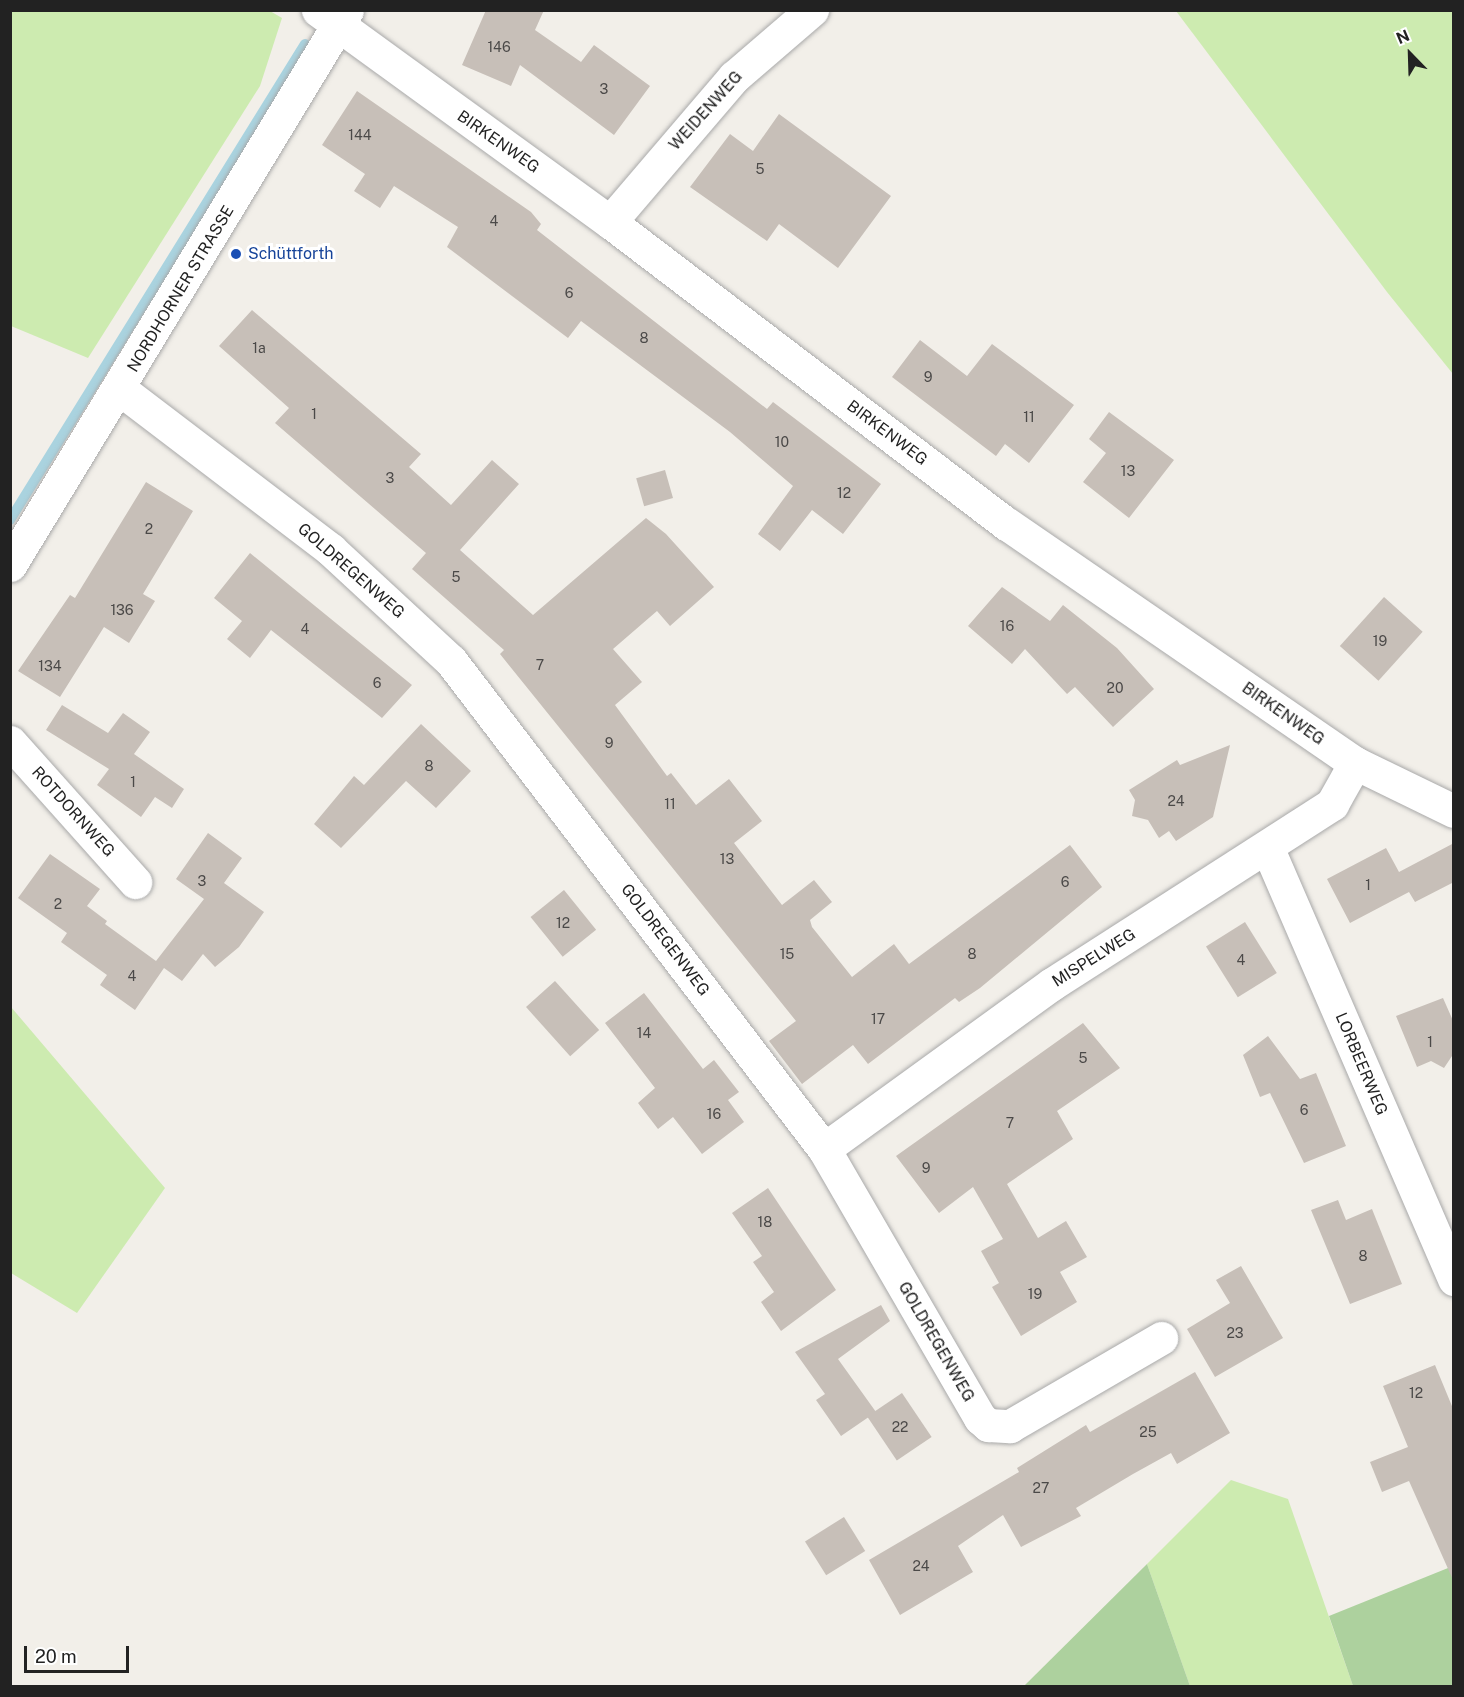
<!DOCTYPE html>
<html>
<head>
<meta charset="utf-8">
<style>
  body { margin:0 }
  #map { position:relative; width:1464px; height:1697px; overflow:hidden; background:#f2efe9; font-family:"Public Sans",sans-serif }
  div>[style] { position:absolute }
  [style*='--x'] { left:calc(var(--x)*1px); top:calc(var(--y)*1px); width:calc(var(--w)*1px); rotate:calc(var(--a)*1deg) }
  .grass>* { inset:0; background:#cdebb0 }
  .forest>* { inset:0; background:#add19e }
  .stream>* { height:10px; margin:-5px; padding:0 5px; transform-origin:5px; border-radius:5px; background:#aad3df }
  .building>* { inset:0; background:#c7bfb8; transform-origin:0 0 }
  .roads { filter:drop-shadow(0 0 2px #a9a9a9) drop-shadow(0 0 2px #a9a9a9) }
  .minor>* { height:33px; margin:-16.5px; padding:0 16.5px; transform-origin:16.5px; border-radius:16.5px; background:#fff }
  .dots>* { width:16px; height:16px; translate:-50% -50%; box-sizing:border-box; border:3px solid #fff; border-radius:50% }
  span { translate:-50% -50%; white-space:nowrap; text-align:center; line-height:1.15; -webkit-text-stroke:6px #fff; paint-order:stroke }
  .number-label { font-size:14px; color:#4b4948 }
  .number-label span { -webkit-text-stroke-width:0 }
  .street-label { font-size:16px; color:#222 }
  .transit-label { font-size:16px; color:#164399 }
  .left { translate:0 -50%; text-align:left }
  .frame { position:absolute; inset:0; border:12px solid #222; pointer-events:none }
  .north { position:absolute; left:1380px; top:24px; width:60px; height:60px; -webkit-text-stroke:4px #fff; paint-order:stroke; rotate:337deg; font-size:16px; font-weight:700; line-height:24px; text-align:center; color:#222 }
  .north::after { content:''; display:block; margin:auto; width:21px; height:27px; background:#222; clip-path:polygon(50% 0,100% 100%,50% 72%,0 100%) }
  .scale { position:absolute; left:24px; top:1646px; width:105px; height:27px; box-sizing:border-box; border:3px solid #222; border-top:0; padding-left:8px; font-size:18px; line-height:21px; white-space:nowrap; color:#222; -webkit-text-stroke:4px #fff; paint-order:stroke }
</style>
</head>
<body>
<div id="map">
  <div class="grass">
    <div style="clip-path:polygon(270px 11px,282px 18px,260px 86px,88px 358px,11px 326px,11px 11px)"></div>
    <div style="clip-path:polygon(1176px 11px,1453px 11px,1453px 374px,1387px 292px)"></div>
    <div style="clip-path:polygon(11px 1007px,165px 1188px,77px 1313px,11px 1273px)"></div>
    <div style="clip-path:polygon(1231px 1480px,1288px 1499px,1353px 1686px,1190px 1686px,1147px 1564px)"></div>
  </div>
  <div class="forest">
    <div style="clip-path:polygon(1147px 1564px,1190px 1686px,1024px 1686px)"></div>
    <div style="clip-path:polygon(1453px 1566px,1453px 1686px,1353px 1686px,1329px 1616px)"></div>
  </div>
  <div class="stream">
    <div style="--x:10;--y:520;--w:560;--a:-58.21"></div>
  </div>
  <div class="building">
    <div style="clip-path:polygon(486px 10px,544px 10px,535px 30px,581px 62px,594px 45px,650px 86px,614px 135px,520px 65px,511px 86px,462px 65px)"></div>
    <div style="clip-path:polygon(357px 91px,531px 212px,541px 224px,537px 230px,767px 409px,773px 402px,881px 484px,843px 534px,812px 510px,780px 551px,758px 534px,793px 486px,730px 432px,581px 321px,568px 338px,447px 247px,458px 227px,394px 186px,380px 208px,354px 191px,365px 174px,322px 145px)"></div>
    <div style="clip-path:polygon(779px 114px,891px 196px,838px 268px,779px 224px,767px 241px,690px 187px,730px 134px,753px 151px)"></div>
    <div style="clip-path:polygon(252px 310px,421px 454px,409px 467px,451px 505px,492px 460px,519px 484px,460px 550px,533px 615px,646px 518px,666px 534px,714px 587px,670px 626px,657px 611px,613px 649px,642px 682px,615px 705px,667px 776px,671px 773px,696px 805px,729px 779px,762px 821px,734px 843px,782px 905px,814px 880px,832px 902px,810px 920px,812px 927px,852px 977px,894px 944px,909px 964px,1070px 845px,1102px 887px,980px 988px,959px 1002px,955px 998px,868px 1064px,853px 1045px,802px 1084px,769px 1041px,796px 1021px,500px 654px,504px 650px,412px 569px,426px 553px,275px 423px,289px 408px,219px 346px)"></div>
    <div style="clip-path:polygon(920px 340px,967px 376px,992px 344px,1074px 405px,1029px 463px,1005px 444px,996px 456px,892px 377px)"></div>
    <div style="clip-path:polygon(1109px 412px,1174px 460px,1129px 518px,1083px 482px,1106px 453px,1089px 439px)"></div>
    <div style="left:665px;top:470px;width:29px;height:30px;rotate:74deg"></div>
    <div style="clip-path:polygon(146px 482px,193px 511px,143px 594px,155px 601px,129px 643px,104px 627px,60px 697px,18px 671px,70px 595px,75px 598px)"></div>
    <div style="clip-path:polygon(250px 553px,412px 685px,382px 718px,271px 630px,250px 658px,227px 639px,242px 621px,214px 598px)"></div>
    <div style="clip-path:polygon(1002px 587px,1050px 621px,1063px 605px,1117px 648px,1154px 689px,1113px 727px,1075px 687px,1067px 694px,1025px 649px,1012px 664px,968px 626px)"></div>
    <div style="left:1384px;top:597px;width:52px;height:66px;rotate:42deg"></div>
    <div style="clip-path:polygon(62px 705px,108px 733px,123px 713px,150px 732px,134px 754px,184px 789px,172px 808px,155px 797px,141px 817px,97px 785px,109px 769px,46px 730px)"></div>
    <div style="clip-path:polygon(421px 724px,471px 771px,436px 808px,406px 781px,341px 848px,314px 824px,354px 776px,364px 785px)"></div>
    <div style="clip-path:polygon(1230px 745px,1213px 817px,1176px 841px,1169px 831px,1159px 838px,1148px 820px,1132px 816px,1135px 800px,1129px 790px,1177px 760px,1180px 765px)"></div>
    <div style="clip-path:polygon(208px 833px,242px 858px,224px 883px,264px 912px,239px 947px,215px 967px,203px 954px,182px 981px,164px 968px,135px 1010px,100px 985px,107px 975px,61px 942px,67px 933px,18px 898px,50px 854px,100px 889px,87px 906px,107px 921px,105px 924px,156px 961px,204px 899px,176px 879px)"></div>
    <div style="clip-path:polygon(1454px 843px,1454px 882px,1415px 902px,1409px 892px,1350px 923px,1327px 879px,1386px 848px,1399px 872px)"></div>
    <div style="left:564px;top:890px;width:51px;height:43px;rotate:51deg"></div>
    <div style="left:1245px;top:922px;width:60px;height:46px;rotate:58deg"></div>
    <div style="left:555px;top:981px;width:66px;height:39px;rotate:48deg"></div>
    <div style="clip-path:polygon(644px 993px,703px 1069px,714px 1060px,739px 1092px,728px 1100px,744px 1122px,702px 1154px,673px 1117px,658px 1129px,638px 1103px,655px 1088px,605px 1023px)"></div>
    <div style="clip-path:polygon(1443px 998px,1454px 1023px,1454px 1053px,1444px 1068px,1431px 1061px,1417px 1067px,1396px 1016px)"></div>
    <div style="clip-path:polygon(1083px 1023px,1120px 1068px,1057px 1111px,1073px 1139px,1007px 1184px,1038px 1238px,1066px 1221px,1087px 1257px,1060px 1272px,1077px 1302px,1021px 1336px,992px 1287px,999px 1283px,981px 1251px,1003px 1239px,973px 1187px,939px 1213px,896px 1156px)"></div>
    <div style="clip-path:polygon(1268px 1036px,1300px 1079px,1316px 1073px,1346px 1146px,1304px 1163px,1270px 1093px,1260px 1097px,1243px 1055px)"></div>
    <div style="clip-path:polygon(768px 1188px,836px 1290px,781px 1331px,761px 1302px,774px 1292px,753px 1262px,762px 1256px,732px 1213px)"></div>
    <div style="clip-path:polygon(1338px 1200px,1346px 1220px,1372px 1209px,1402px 1284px,1350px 1304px,1311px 1210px)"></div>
    <div style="clip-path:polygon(1241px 1266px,1283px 1338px,1215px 1377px,1187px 1329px,1230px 1303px,1216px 1280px)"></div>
    <div style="clip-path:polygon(881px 1305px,890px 1321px,838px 1359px,876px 1412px,841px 1436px,816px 1400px,825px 1394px,795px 1352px)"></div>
    <div style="clip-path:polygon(1435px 1365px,1454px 1411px,1453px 1580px,1409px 1481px,1382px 1492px,1370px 1462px,1408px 1447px,1383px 1386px)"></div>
    <div style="clip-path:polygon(1195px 1372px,1230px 1433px,1177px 1464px,1171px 1453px,1133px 1474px,1076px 1508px,1081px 1516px,1021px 1547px,1003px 1515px,958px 1546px,973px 1572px,900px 1615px,869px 1560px,1019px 1472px,1017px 1468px,1086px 1425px,1090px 1432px)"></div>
    <div style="left:902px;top:1393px;width:53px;height:42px;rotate:56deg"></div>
    <div style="left:844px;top:1517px;width:40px;height:46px;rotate:58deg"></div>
  </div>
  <div class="roads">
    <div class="minor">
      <div style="--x:318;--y:10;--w:361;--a:36"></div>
      <div style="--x:610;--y:222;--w:499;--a:37.3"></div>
      <div style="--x:1007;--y:524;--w:422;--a:34.5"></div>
      <div style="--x:1355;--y:763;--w:110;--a:25.9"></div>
      <div style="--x:610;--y:222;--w:191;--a:-49.5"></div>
      <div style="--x:734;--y:77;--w:103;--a:-40.7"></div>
      <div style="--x:120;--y:389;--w:265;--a:37.3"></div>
      <div style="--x:331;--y:550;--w:163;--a:42.8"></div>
      <div style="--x:451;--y:661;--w:614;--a:52.61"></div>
      <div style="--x:824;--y:1149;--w:311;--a:59.9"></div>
      <div style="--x:980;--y:1418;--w:11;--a:41"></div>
      <div style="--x:988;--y:1425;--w:22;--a:3"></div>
      <div style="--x:1010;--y:1426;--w:175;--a:-30.2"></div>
      <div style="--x:10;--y:565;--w:649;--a:-58.73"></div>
      <div style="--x:10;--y:742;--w:188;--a:48.2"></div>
      <div style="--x:1268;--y:849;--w:469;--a:66.6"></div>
      <div style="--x:824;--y:1149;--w:281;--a:-35.9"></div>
      <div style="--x:1052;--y:984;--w:333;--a:-32.7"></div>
      <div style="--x:1332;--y:804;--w:47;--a:-60.7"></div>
    </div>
  </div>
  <div class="dots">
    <div style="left:236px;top:254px;background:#1a4fb4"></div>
  </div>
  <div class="number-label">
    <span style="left:499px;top:47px">146</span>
    <span style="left:604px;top:89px">3</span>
    <span style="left:360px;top:135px">144</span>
    <span style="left:760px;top:169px">5</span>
    <span style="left:494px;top:221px">4</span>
    <span style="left:569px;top:293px">6</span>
    <span style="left:644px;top:338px">8</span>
    <span style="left:259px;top:348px">1a</span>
    <span style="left:928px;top:377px">9</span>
    <span style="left:314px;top:414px">1</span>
    <span style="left:1029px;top:417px">11</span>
    <span style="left:782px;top:442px">10</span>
    <span style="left:1128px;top:471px">13</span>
    <span style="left:390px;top:478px">3</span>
    <span style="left:844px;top:493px">12</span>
    <span style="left:149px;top:529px">2</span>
    <span style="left:456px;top:577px">5</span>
    <span style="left:122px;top:610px">136</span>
    <span style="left:1007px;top:626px">16</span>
    <span style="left:305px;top:629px">4</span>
    <span style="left:1380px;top:641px">19</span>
    <span style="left:540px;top:665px">7</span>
    <span style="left:50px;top:666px">134</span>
    <span style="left:377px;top:683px">6</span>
    <span style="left:1115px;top:688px">20</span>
    <span style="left:609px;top:743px">9</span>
    <span style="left:429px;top:766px">8</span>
    <span style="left:133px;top:782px">1</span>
    <span style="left:1176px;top:801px">24</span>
    <span style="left:670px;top:804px">11</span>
    <span style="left:727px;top:859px">13</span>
    <span style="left:202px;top:881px">3</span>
    <span style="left:1065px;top:882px">6</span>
    <span style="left:1368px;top:885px">1</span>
    <span style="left:58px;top:904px">2</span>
    <span style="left:563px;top:923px">12</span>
    <span style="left:787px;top:954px">15</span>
    <span style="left:972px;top:954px">8</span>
    <span style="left:1241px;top:960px">4</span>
    <span style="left:132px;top:976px">4</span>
    <span style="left:878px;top:1019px">17</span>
    <span style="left:644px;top:1033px">14</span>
    <span style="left:1430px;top:1042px">1</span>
    <span style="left:1083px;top:1058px">5</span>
    <span style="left:1304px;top:1110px">6</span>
    <span style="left:714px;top:1114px">16</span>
    <span style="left:1010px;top:1123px">7</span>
    <span style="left:926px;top:1168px">9</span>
    <span style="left:765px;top:1222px">18</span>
    <span style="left:1363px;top:1256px">8</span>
    <span style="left:1035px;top:1294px">19</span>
    <span style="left:1235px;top:1333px">23</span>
    <span style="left:1416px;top:1393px">12</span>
    <span style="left:900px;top:1427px">22</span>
    <span style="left:1148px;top:1432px">25</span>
    <span style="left:1041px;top:1488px">27</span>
    <span style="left:921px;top:1566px">24</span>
  </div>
  <div class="street-label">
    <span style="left:706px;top:111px;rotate:-48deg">WEIDENWEG</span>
    <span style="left:498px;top:142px;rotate:35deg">BIRKENWEG</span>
    <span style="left:181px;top:289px;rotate:-59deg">NORDHORNER STRASSE</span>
    <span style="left:887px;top:433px;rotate:37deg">BIRKENWEG</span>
    <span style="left:351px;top:571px;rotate:41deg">GOLDREGENWEG</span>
    <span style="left:1283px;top:714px;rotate:35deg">BIRKENWEG</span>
    <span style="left:73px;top:812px;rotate:48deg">ROTDORNWEG</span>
    <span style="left:665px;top:940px;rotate:53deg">GOLDREGENWEG</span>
    <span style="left:1094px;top:958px;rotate:-32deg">MISPELWEG</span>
    <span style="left:1361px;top:1064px;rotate:67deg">LORBEERWEG</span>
    <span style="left:936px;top:1342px;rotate:60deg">GOLDREGENWEG</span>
  </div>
  <div class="transit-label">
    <span class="left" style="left:248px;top:254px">Schüttforth</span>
  </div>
  <div class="frame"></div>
  <div class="north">N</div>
  <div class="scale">20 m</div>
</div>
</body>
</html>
